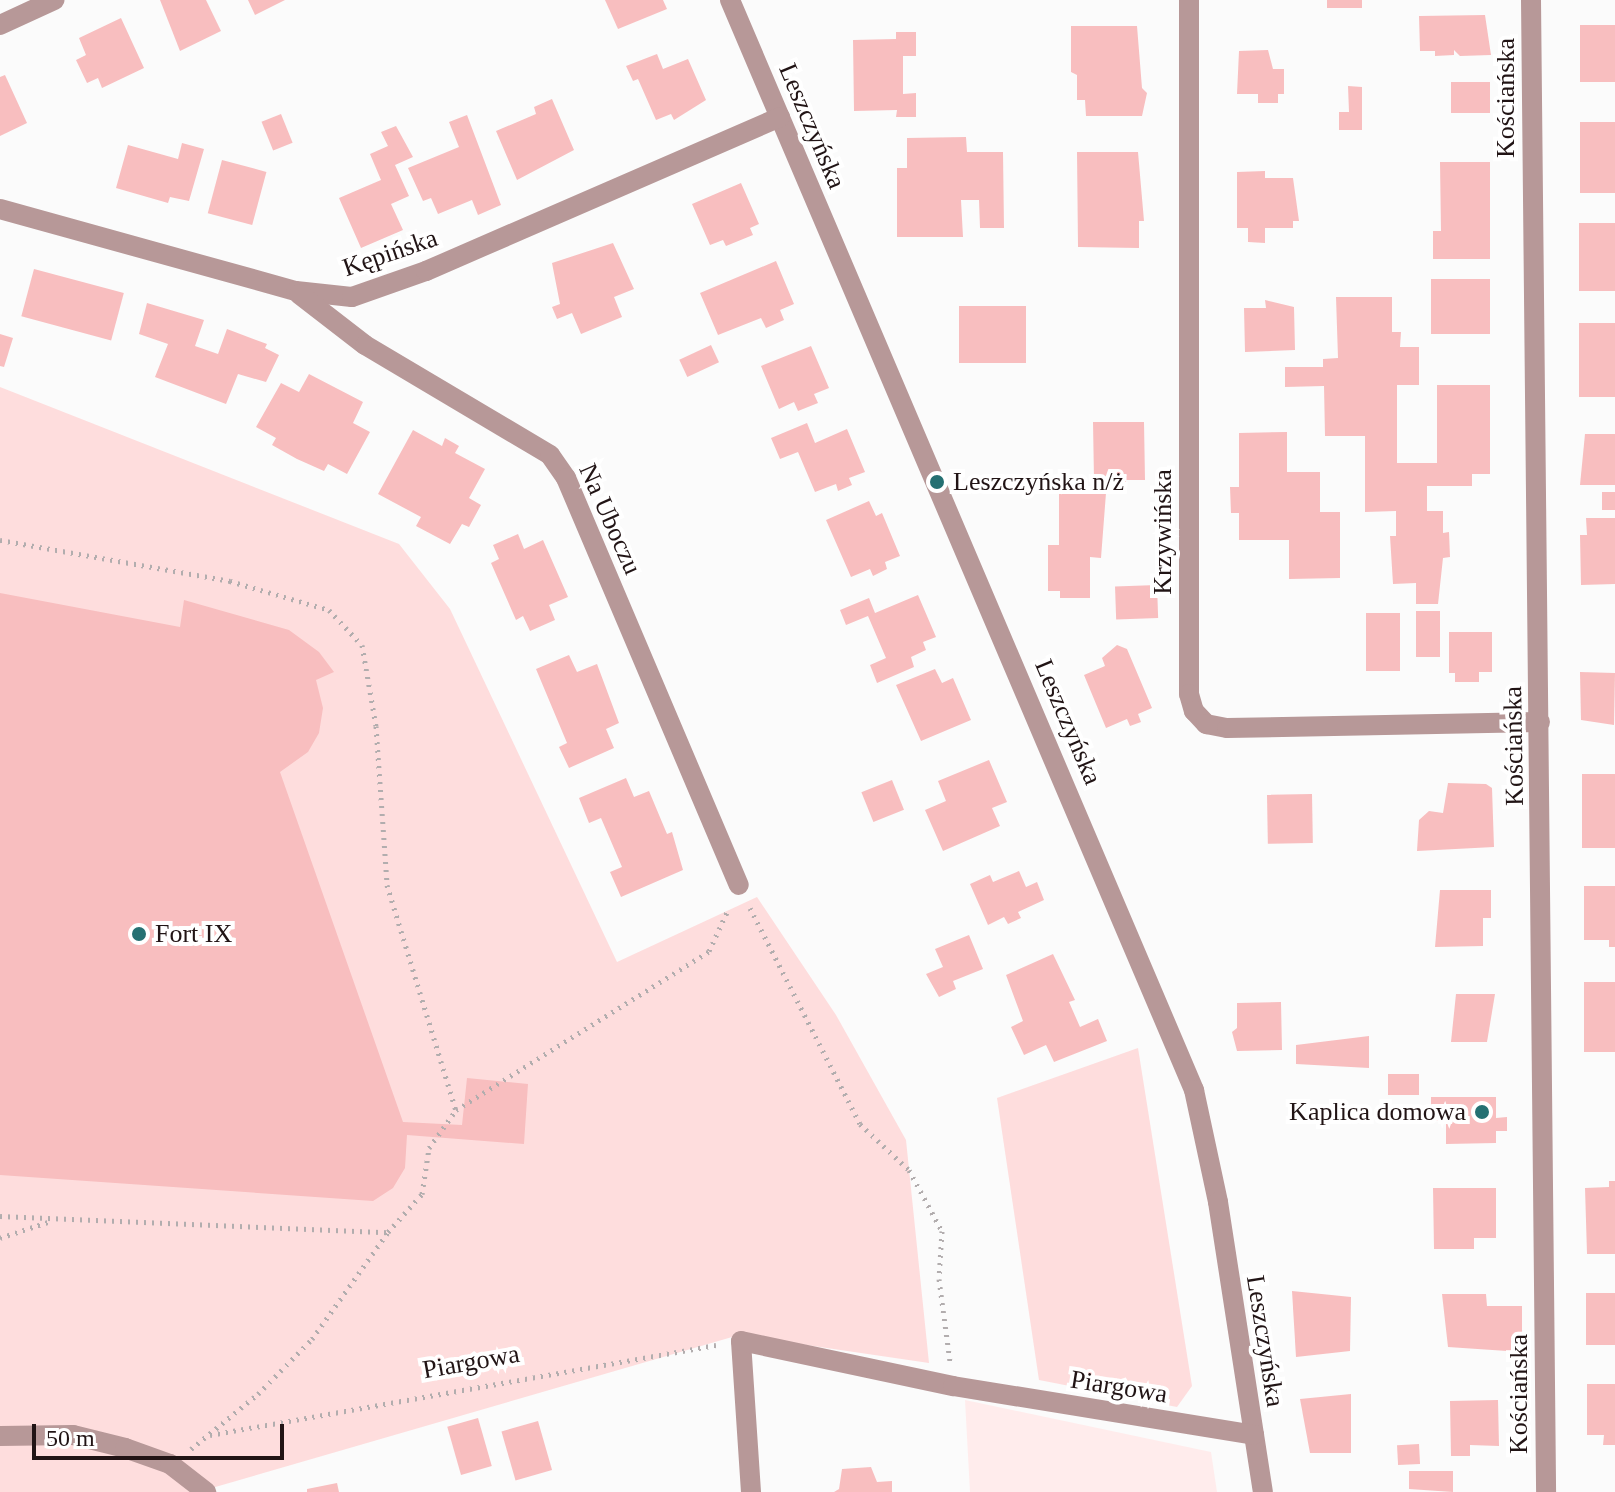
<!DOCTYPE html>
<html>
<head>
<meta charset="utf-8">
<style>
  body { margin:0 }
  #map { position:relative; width:1615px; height:1492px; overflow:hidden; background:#fbfbfb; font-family:Georgia,serif }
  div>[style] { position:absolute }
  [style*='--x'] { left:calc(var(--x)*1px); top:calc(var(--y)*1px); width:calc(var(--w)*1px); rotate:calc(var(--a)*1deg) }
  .built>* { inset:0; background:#ffecec }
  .green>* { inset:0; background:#fedddd }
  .building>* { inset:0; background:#f8bebf; transform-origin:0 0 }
  .path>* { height:5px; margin-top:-2.5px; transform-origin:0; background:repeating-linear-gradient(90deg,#b2adae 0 2px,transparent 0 8px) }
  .minor>* { height:20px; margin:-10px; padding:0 10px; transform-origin:10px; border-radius:10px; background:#b79898 }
  .dots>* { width:22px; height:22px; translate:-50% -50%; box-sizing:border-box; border:4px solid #fff; border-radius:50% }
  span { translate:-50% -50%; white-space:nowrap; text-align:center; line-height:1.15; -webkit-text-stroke:8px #fff; paint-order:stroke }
  .street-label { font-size:26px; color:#211415 }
  .poi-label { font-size:26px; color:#211415 }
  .left { translate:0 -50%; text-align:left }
  .right { translate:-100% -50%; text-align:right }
  .scale { position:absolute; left:32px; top:1424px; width:252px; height:36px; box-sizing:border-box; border:4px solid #211415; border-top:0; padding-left:10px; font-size:24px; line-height:28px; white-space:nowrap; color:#211415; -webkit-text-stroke:6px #fff; paint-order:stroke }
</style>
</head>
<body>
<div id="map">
  <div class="built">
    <div style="clip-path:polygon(965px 1400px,1211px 1452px,1217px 1492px,970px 1492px)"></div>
  </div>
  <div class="green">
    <div style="clip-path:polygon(0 387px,399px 544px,450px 609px,617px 962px,757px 897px,836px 1015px,906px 1140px,929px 1363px,739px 1335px,198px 1492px,0 1492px)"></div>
    <div style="clip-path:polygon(1138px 1048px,1192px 1386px,1177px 1407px,1039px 1380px,997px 1098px)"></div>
  </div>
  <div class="building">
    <div style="clip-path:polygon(160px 0,206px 0,221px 31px,180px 51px)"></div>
    <div style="clip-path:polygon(248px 0,285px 0,255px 15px)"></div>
    <div style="clip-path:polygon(605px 0,663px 0,667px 9px,618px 29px)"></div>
    <div style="left:1327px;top:0;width:35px;height:8px"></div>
    <div style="clip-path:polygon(1485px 15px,1491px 55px,1460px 56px,1454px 50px,1454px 55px,1435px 56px,1435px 51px,1420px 51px,1419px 16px)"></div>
    <div style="clip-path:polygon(121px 18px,144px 68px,102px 88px,98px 78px,87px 83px,76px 60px,86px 55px,79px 38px)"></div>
    <div style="left:1580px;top:25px;width:35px;height:57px"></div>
    <div style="clip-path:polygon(1071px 26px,1137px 26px,1142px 88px,1147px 93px,1142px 116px,1086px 116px,1085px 100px,1077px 100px,1077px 75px,1071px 72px)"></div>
    <div style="clip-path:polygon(896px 32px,916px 32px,916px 56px,903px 56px,903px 94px,916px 93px,916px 117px,896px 117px,897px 110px,854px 111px,853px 40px,896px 39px)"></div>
    <div style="clip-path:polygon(1268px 50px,1273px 69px,1284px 69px,1284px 94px,1278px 94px,1278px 103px,1258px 103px,1258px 94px,1237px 94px,1239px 51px)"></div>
    <div style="clip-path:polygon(657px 54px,663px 69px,688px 59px,706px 100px,674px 120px,671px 114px,656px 120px,638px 79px,633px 81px,626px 66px)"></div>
    <div style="clip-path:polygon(5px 75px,27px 123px,0 136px,0 77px)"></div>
    <div style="left:1451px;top:82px;width:39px;height:31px"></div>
    <div style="clip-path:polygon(1348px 86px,1362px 87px,1362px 130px,1339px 130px,1339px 112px,1349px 112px)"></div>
    <div style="clip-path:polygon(552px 99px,574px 150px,517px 180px,496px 131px,536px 114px,534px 107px)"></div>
    <div style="left:281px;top:114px;width:31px;height:21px;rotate:68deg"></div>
    <div style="clip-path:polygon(467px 115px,501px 205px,478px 215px,472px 200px,438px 214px,431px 198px,423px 201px,408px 168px,459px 147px,449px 122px)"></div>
    <div style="left:1615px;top:122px;width:71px;height:35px;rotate:90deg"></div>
    <div style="clip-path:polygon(396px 126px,413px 157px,395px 165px,409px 196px,391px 204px,403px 230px,361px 248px,339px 198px,381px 180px,370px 154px,388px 146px,381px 132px)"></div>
    <div style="clip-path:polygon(966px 137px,967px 152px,1003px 152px,1004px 228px,980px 228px,979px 200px,961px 200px,963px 237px,897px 237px,897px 168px,907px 168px,907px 138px)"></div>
    <div style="clip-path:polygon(182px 143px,204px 149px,189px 201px,170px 197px,168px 203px,116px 188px,128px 145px,178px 159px)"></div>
    <div style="clip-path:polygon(1077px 152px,1138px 152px,1144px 221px,1139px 221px,1139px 248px,1078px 247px)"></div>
    <div style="left:222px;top:160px;width:46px;height:55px;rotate:15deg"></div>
    <div style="clip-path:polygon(1440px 162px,1490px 162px,1490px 259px,1433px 259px,1433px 231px,1441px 231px)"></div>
    <div style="clip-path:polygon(1265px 171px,1265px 178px,1293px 178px,1299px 221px,1293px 221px,1293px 228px,1265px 228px,1265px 243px,1248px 242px,1248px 228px,1237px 228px,1237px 172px)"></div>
    <div style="clip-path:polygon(741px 183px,759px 224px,750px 228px,753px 235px,726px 246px,723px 240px,710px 245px,692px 204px)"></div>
    <div style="left:1579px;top:223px;width:36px;height:68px"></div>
    <div style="clip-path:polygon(613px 243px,634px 289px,614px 297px,622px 317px,581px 334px,572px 313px,557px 319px,552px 307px,560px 304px,552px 263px)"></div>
    <div style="clip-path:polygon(776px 261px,794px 304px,780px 310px,784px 320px,766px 328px,761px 318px,718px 335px,700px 293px)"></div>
    <div style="left:34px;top:269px;width:93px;height:49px;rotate:15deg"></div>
    <div style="left:1431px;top:279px;width:59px;height:55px"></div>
    <div style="clip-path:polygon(1336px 297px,1392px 297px,1392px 332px,1401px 332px,1400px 347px,1419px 347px,1419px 385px,1397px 385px,1397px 463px,1437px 463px,1437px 385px,1490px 385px,1490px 474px,1472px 474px,1472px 486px,1427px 486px,1427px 511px,1443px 511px,1443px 533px,1449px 532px,1450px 557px,1443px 558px,1438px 604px,1416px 604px,1416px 583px,1393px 584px,1390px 536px,1396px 536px,1396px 511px,1365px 512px,1365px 436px,1325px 436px,1324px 386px,1285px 387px,1285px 367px,1323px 367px,1323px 359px,1338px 358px)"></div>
    <div style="clip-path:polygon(1265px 300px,1294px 307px,1295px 350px,1245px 352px,1244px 308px,1266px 308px)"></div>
    <div style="clip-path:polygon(147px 303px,204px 320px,195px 346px,218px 354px,227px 329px,267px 344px,265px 348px,279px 355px,266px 382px,238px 374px,226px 404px,155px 377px,168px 344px,139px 334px)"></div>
    <div style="left:1026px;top:306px;width:57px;height:67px;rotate:90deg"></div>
    <div style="left:1615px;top:323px;width:74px;height:36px;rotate:90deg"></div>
    <div style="clip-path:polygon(0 334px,13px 338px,4px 367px,0 366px)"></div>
    <div style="left:711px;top:345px;width:19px;height:35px;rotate:65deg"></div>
    <div style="clip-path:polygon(811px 346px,829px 388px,814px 394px,818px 403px,798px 411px,794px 402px,779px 409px,761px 366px)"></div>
    <div style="clip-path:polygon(309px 374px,363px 402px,353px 423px,370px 432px,347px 474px,328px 464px,324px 471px,297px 459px,272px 445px,276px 438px,256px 427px,281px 383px,299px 392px)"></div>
    <div style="clip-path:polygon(1093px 422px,1144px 422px,1145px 480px,1126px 480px,1126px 491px,1105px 491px,1104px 480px,1094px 480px)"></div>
    <div style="clip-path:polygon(807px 423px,815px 443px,847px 429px,865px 472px,849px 478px,852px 485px,838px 491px,836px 484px,815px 492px,798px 452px,780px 459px,771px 438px)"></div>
    <div style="clip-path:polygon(413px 430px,442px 446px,445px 438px,459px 446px,455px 453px,485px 469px,469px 498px,481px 505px,469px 527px,462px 524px,450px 544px,416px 526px,421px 517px,378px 494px)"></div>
    <div style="clip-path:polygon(1287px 432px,1287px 472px,1320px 472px,1320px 512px,1340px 512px,1340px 578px,1289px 579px,1289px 540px,1239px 540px,1239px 513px,1231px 513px,1230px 487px,1239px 487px,1239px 433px)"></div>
    <div style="clip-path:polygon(1585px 434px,1615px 434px,1615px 485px,1580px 485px)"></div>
    <div style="left:1602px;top:492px;width:13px;height:18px"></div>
    <div style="clip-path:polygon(1059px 493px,1106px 493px,1101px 558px,1090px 557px,1090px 598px,1060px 598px,1060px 591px,1048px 591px,1048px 545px,1059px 545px)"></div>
    <div style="clip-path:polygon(869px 501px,876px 516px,882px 513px,900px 556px,885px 562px,887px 569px,873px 576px,870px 569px,851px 577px,826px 520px)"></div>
    <div style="clip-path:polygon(1586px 518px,1615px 518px,1615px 584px,1581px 585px,1580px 535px,1587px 535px)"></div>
    <div style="clip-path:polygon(518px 534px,524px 549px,543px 540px,568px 597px,549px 605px,555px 620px,530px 631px,523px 616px,516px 620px,491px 563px,499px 559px,493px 545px)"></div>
    <div style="left:1157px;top:585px;width:33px;height:42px;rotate:88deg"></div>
    <div style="clip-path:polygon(0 593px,180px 627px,184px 600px,289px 630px,319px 652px,334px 672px,316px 680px,323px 708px,319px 733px,308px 752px,280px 772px,403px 1122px,462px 1125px,467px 1078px,528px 1084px,524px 1144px,407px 1135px,405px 1168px,393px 1188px,373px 1201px,0 1175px)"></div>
    <div style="clip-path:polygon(918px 595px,936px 637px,923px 642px,926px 650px,911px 657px,914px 667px,877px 683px,870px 665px,886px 658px,868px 616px,846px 625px,840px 610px,869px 598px,875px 613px)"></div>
    <div style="left:1416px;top:611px;width:24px;height:46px"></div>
    <div style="left:1400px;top:613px;width:58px;height:34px;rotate:90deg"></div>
    <div style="clip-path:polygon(1449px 632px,1492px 632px,1492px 672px,1479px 672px,1479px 682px,1455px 682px,1455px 673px,1449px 673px)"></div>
    <div style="clip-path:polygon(1117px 645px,1127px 649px,1152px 708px,1138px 714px,1141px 722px,1130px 726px,1127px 719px,1106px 728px,1084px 675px,1105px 666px,1102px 658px)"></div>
    <div style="clip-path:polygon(569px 655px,577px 672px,597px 664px,619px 723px,606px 729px,614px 748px,569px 768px,559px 747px,567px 743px,536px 669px)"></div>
    <div style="clip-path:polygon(935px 669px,942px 683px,953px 678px,971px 720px,921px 741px,896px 685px)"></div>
    <div style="clip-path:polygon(1580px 672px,1615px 673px,1614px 725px,1581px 720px)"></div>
    <div style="clip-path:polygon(989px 760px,1007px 802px,992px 808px,1000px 826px,943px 851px,925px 810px,946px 801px,938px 781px)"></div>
    <div style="left:1582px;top:774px;width:33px;height:74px"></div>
    <div style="clip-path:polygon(626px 778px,634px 797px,649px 791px,667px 834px,672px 832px,683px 870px,621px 897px,610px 872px,622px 867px,601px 818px,589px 823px,579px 798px)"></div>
    <div style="left:892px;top:780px;width:32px;height:33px;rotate:68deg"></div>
    <div style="clip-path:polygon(1448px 783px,1486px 784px,1492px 788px,1494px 847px,1417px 851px,1419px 820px,1429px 811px,1443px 813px)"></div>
    <div style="left:1312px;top:794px;width:49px;height:45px;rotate:89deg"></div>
    <div style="clip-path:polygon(1019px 871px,1026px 887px,1037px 882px,1044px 900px,1018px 912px,1021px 918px,1008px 924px,1004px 917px,988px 925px,970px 884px,990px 875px,993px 882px)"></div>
    <div style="clip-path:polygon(1584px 886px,1615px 886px,1615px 947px,1609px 947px,1609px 940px,1584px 940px)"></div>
    <div style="clip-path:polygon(1440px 890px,1491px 890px,1491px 918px,1483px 918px,1483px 946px,1435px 947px)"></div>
    <div style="clip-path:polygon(969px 935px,983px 969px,953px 981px,956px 989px,939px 997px,926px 974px,943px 967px,935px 949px)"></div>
    <div style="clip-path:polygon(1053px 954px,1075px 1000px,1069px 1002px,1080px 1027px,1098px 1019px,1107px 1041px,1054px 1062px,1046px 1045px,1024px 1055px,1011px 1027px,1023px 1021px,1006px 975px)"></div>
    <div style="left:1584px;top:982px;width:31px;height:70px"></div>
    <div style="clip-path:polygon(1456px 994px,1495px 994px,1487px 1042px,1451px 1042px)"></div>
    <div style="clip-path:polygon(1281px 1002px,1282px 1050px,1237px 1051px,1232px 1032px,1237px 1028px,1237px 1003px)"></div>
    <div style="clip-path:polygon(1369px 1036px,1369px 1068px,1296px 1064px,1296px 1045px)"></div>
    <div style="left:1419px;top:1074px;width:21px;height:31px;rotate:90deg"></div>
    <div style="clip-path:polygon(1431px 1097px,1496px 1097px,1496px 1118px,1507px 1117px,1507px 1131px,1496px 1131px,1496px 1143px,1446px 1144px,1446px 1121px,1431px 1121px)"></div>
    <div style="clip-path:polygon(1609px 1181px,1615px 1181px,1615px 1254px,1587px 1254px,1585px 1188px,1609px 1187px)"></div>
    <div style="clip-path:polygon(1433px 1188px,1496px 1188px,1496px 1238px,1474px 1238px,1474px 1249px,1434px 1249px)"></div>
    <div style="clip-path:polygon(1292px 1291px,1351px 1297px,1350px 1351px,1296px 1357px)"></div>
    <div style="left:1586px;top:1293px;width:29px;height:52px"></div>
    <div style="clip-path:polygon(1442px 1294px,1486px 1294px,1487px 1306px,1522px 1306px,1522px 1352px,1448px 1347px)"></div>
    <div style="clip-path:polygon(1587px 1384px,1615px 1384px,1615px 1445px,1603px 1445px,1604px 1435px,1587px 1435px)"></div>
    <div style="clip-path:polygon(1351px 1394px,1351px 1453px,1310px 1453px,1300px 1399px)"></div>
    <div style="clip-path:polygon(1498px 1400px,1499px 1446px,1470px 1445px,1470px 1456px,1451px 1456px,1450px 1401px)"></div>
    <div style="left:478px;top:1418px;width:50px;height:32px;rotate:74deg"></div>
    <div style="left:538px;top:1421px;width:51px;height:38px;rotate:74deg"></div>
    <div style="left:1419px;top:1444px;width:20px;height:22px;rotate:87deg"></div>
    <div style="clip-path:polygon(871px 1467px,877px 1482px,892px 1481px,892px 1492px,834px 1492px,839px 1489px,842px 1469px)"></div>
    <div style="clip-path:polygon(1409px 1471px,1453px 1471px,1453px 1492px,1409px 1489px)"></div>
    <div style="clip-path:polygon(337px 1483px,339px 1492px,307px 1492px,307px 1489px)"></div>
  </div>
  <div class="path">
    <div style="--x:0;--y:540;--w:234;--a:10.1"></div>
    <div style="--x:230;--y:581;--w:103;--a:16.3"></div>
    <div style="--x:329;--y:610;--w:48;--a:46.7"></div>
    <div style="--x:362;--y:645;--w:82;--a:80.2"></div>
    <div style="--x:376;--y:726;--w:159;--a:86"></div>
    <div style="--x:387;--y:885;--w:235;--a:73"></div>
    <div style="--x:750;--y:908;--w:242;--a:63"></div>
    <div style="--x:860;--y:1124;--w:67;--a:43.2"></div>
    <div style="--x:909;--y:1170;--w:69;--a:61.6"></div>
    <div style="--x:942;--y:1231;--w:48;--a:93.6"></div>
    <div style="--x:939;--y:1279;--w:83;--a:82.4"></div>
    <div style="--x:0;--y:1216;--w:387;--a:2.4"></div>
    <div style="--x:0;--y:1238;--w:51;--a:-18.4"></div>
    <div style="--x:210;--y:1435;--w:514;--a:-10.09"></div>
    <div style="--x:191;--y:1449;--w:87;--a:-39.4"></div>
    <div style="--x:258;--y:1394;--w:77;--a:-45.5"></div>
    <div style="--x:312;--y:1339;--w:131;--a:-54.6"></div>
    <div style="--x:388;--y:1232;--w:51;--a:-48.2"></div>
    <div style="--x:422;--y:1194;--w:47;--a:-81.3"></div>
    <div style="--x:429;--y:1148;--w:47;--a:-54.6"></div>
    <div style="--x:456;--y:1110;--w:299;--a:-32.1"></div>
    <div style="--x:709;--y:951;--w:47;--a:-65.1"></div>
  </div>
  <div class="minor">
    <div style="--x:730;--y:0;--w:1185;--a:66.94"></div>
    <div style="--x:1194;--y:1090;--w:115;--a:77.9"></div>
    <div style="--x:1218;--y:1202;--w:293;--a:81.2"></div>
    <div style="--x:1189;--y:0;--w:694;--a:90"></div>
    <div style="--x:1189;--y:694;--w:18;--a:74"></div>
    <div style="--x:1194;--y:711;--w:18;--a:47"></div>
    <div style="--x:1206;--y:724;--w:21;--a:11"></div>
    <div style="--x:1227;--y:728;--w:313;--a:-1.1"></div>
    <div style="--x:1531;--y:0;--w:1492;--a:89.42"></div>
    <div style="--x:0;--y:25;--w:60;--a:-24.8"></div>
    <div style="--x:0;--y:209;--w:307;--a:15.5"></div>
    <div style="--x:296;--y:291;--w:56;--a:6.1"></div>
    <div style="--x:352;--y:297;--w:78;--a:-19.4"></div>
    <div style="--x:426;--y:271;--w:386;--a:-23.5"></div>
    <div style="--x:299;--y:294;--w:83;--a:37.7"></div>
    <div style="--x:365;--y:345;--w:215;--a:30.7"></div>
    <div style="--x:550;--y:455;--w:28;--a:55"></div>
    <div style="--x:566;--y:478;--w:442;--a:67"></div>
    <div style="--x:0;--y:1436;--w:73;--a:-0.8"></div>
    <div style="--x:73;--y:1435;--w:54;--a:14"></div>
    <div style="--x:125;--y:1448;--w:48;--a:19.6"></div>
    <div style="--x:170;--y:1464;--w:46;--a:37.9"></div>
    <div style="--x:751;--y:1492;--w:151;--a:-93.8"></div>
    <div style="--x:741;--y:1341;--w:217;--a:12"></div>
    <div style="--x:953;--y:1386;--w:305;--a:9.2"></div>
  </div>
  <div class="dots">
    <div style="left:937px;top:482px;background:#257072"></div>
    <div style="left:139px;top:934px;background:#257072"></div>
    <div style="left:1482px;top:1112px;background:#257072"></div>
  </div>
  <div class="street-label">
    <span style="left:1506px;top:98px;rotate:-90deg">Kościańska</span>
    <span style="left:812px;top:126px;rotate:67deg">Leszczyńska</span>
    <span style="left:390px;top:253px;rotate:-19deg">Kępińska</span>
    <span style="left:610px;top:519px;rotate:66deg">Na Uboczu</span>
    <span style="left:1163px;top:532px;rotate:-90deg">Krzywińska</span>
    <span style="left:1068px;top:722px;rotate:67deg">Leszczyńska</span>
    <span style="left:1514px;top:746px;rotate:-91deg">Kościańska</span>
    <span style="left:1265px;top:1341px;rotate:81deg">Leszczyńska</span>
    <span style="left:471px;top:1362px;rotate:-10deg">Piargowa</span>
    <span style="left:1119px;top:1387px;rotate:9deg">Piargowa</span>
    <span style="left:1519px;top:1394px;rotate:-90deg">Kościańska</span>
  </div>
  <div class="poi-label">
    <span class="left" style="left:953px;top:482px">Leszczyńska n/ż</span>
    <span class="left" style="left:155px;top:934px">Fort IX</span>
    <span class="right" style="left:1466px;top:1112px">Kaplica domowa</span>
  </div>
  <div class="scale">50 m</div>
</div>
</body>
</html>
